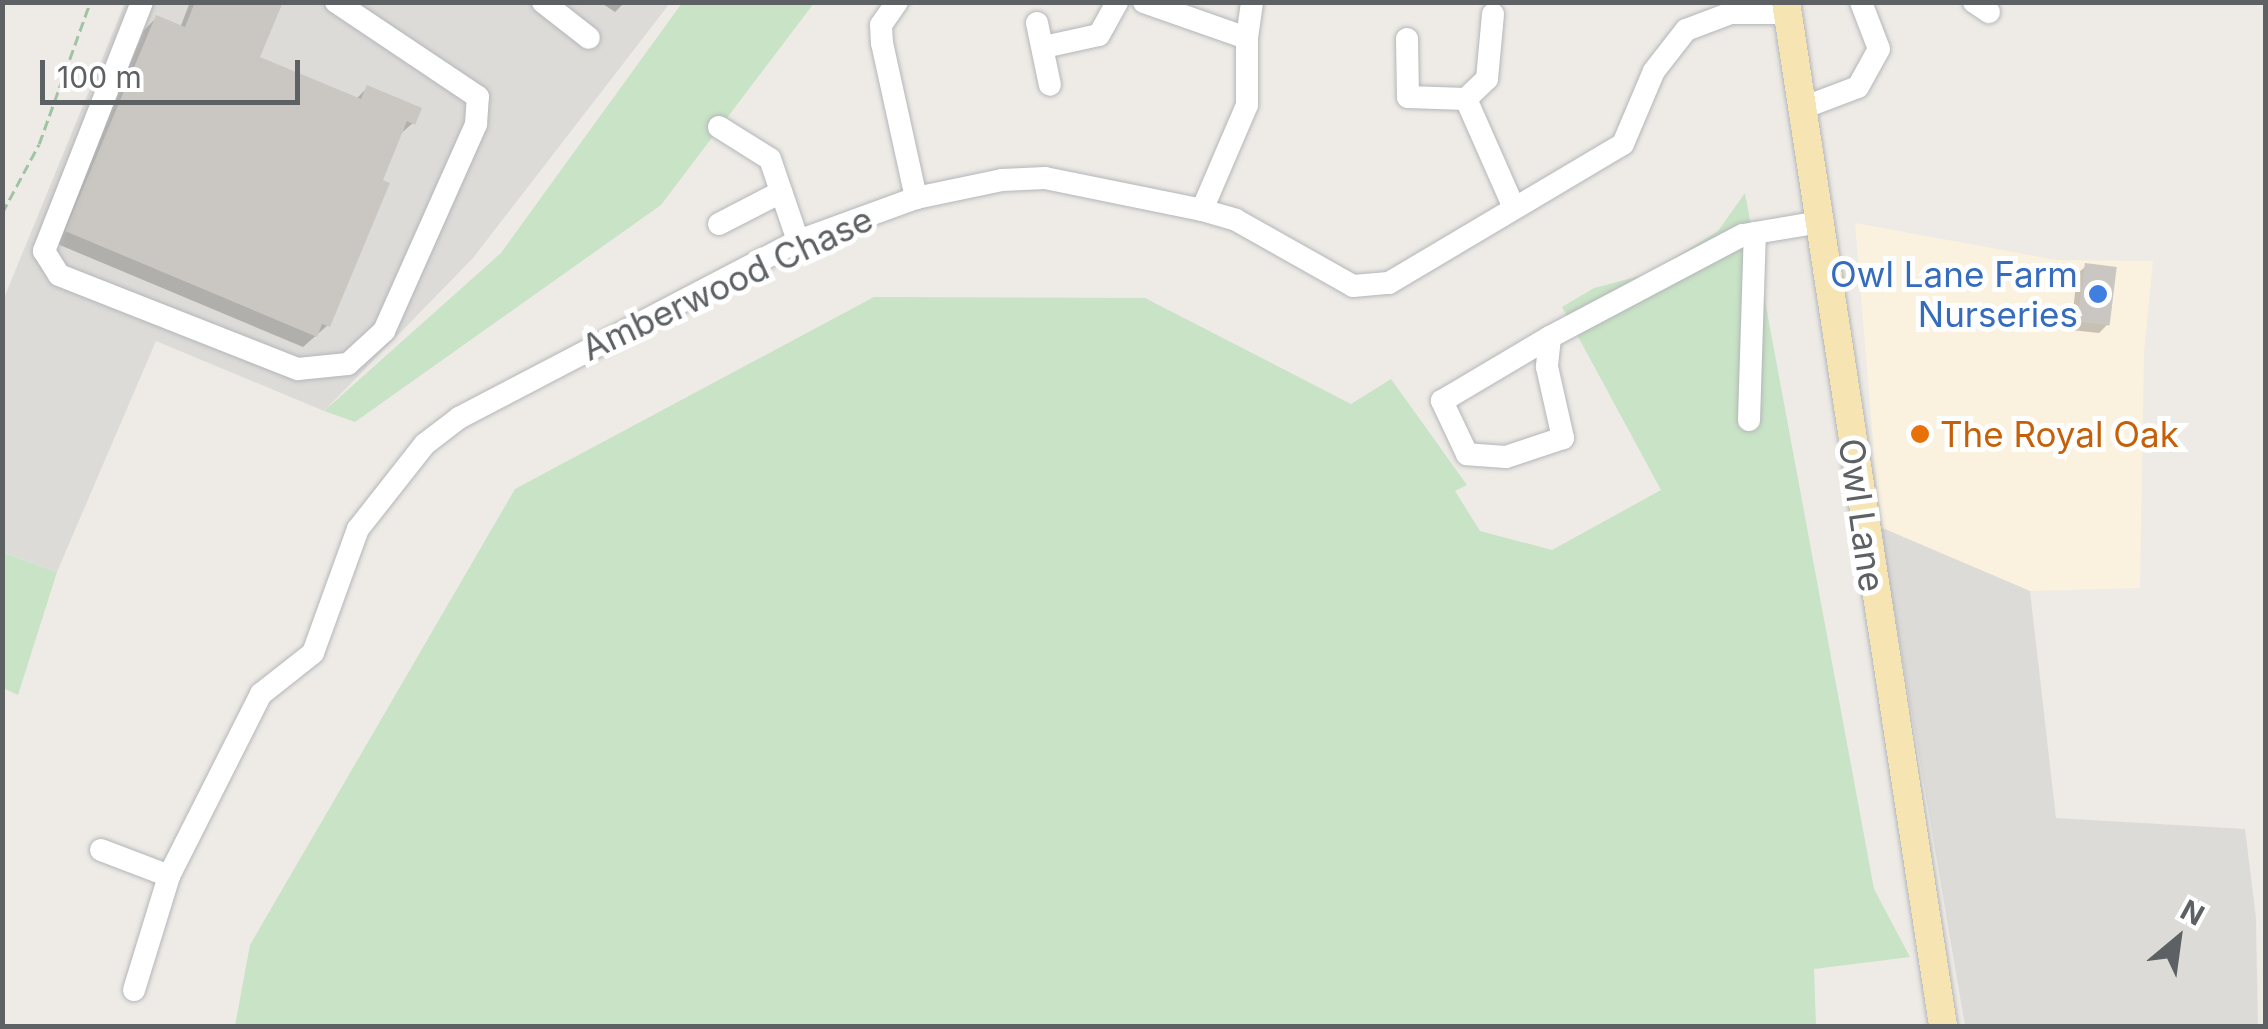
<!DOCTYPE html>
<html>
<head>
<meta charset="utf-8">
<style>
  body { margin:0 }
  #map { position:relative; width:2268px; height:1029px; overflow:hidden; background:#eeebe6; font-family:Inter,sans-serif }
  div>[style] { position:absolute }
  [style*='--x'] { left:calc(var(--x)*1px); top:calc(var(--y)*1px); width:calc(var(--w)*1px); rotate:calc(var(--a)*1deg) }
  .commercial>* { inset:0; background:#faf1df }
  .industrial>* { inset:0; background:#dddbd8 }
  .green>* { inset:0; background:#c8e3c5 }
  .shadow>* { inset:0; background:#0003 }
  .building>* { inset:0; background:#cac6c2; transform-origin:0 0 }
  .path>* { height:2.5px; margin-top:-1.25px; transform-origin:0; background:repeating-linear-gradient(90deg,#9fc3a5 0 10px,transparent 0 15px) }
  .roads { filter:drop-shadow(0 0 2px #b3b6b9) drop-shadow(0 0 2px #b3b6b9) }
  .minor>* { height:22px; margin:-11px; padding:0 11px; transform-origin:11px; border-radius:11px; background:#fff }
  .major>* { height:28px; margin:-14px; padding:0 14px; transform-origin:14px; border-radius:14px; background:#f6e5b3 }
  .dots>* { width:28px; height:28px; translate:-50% -50%; box-sizing:border-box; border:5px solid #fff; border-radius:50% }
  span { translate:-50% -50%; white-space:nowrap; text-align:center; line-height:1.15; -webkit-text-stroke:10px #fff; paint-order:stroke }
  .shop-label { font-size:35px; color:#366cbe }
  .right { translate:-100% -50%; text-align:right }
  .street-label { font-size:35px; color:#5d6164 }
  .food-label { font-size:35px; color:#c56008 }
  .left { translate:0 -50%; text-align:left }
  .frame { position:absolute; inset:0; border:5px solid #5d6164; pointer-events:none }
  .north { position:absolute; left:2128px; top:889px; width:100px; height:100px; -webkit-text-stroke:8px #fff; paint-order:stroke; rotate:29deg; font-size:28px; font-weight:700; line-height:40px; text-align:center; color:#5d6164 }
  .north::after { content:''; display:block; margin:auto; width:35px; height:45px; background:#5d6164; clip-path:polygon(50% 0,100% 100%,50% 72%,0 100%) }
  .scale { position:absolute; left:40px; top:60px; width:260px; height:45px; box-sizing:border-box; border:5px solid #5d6164; border-top:0; padding-left:12px; font-size:30px; line-height:35px; white-space:nowrap; color:#5d6164; -webkit-text-stroke:8px #fff; paint-order:stroke }
</style>
</head>
<body>
<div id="map">
  <div class="commercial">
    <div style="clip-path:polygon(1855px 223px,2057px 260px,2153px 261px,2144px 353px,2140px 588px,2030px 591px,1880px 527px)"></div>
  </div>
  <div class="industrial">
    <div style="clip-path:polygon(125px 3px,670px 3px,473px 258px,324px 411px,156px 341px,57px 572px,3px 552px,2px 303px)"></div>
    <div style="clip-path:polygon(1880px 527px,2030px 591px,2056px 818px,2245px 829px,2256px 918px,2258px 1026px,1965px 1026px)"></div>
  </div>
  <div class="green">
    <div style="clip-path:polygon(682px 3px,814px 3px,661px 205px,355px 422px,324px 411px,501px 253px)"></div>
    <div style="clip-path:polygon(1745px 193px,1874px 889px,1910px 957px,1814px 969px,1816px 1026px,235px 1026px,250px 945px,515px 489px,874px 297px,1145px 298px,1351px 404px,1391px 379px,1467px 485px,1455px 491px,1480px 531px,1552px 550px,1661px 490px,1562px 307px,1594px 288px,1648px 274px,1718px 231px)"></div>
    <div style="clip-path:polygon(2px 552px,57px 572px,18px 695px,3px 688px)"></div>
  </div>
  <div class="shadow">
    <div style="clip-path:polygon(190px 2px,280px 2px,256px 58px,355px 100px,367px 88px,413px 123px,399px 135px,328px 325px,303px 347px,55px 243px,144px 30px,156px 18px,180px 28px)"></div>
    <div style="clip-path:polygon(600px 2px,625px 2px,615px 12px)"></div>
    <div style="clip-path:polygon(2086px 266px,2108px 324px,2099px 333px,2071px 330px,2077px 274px)"></div>
  </div>
  <div class="building">
    <div style="clip-path:polygon(195px 2px,283px 2px,260px 57px,361px 99px,367px 85px,422px 108px,415px 125px,407px 121px,383px 180px,390px 183px,330px 327px,322px 324px,317px 337px,65px 231px,156px 15px,185px 27px)"></div>
    <div style="left:2085px;top:263px;width:32px;height:59px;rotate:7deg"></div>
  </div>
  <div class="path">
    <div style="--x:2;--y:213;--w:78;--a:-61.8"></div>
    <div style="--x:39;--y:144;--w:151;--a:-70.2"></div>
  </div>
  <div class="roads">
    <div class="minor">
      <div style="--x:142;--y:2;--w:268;--a:111.5"></div>
      <div style="--x:44;--y:251;--w:28;--a:58"></div>
      <div style="--x:59;--y:275;--w:257;--a:21.5"></div>
      <div style="--x:298;--y:369;--w:50;--a:-5.7"></div>
      <div style="--x:348;--y:364;--w:49;--a:-42.5"></div>
      <div style="--x:384;--y:331;--w:227;--a:-66"></div>
      <div style="--x:476;--y:124;--w:27;--a:-86"></div>
      <div style="--x:478;--y:97;--w:171;--a:-146.2"></div>
      <div style="--x:543;--y:2;--w:58;--a:38"></div>
      <div style="--x:897;--y:2;--w:28;--a:125"></div>
      <div style="--x:881;--y:25;--w:18;--a:87"></div>
      <div style="--x:882;--y:43;--w:159;--a:77.6"></div>
      <div style="--x:1144;--y:2;--w:109;--a:19.3"></div>
      <div style="--x:1247;--y:38;--w:67;--a:90"></div>
      <div style="--x:1247;--y:105;--w:114;--a:113.2"></div>
      <div style="--x:1974;--y:2;--w:18;--a:34"></div>
      <div style="--x:1037;--y:23;--w:63;--a:78.2"></div>
      <div style="--x:1247;--y:38;--w:36;--a:-82"></div>
      <div style="--x:1407;--y:39;--w:58;--a:89"></div>
      <div style="--x:1408;--y:97;--w:58;--a:2"></div>
      <div style="--x:1466;--y:99;--w:119;--a:66.2"></div>
      <div style="--x:1044;--y:47;--w:56;--a:-12.3"></div>
      <div style="--x:1099;--y:35;--w:38;--a:-61"></div>
      <div style="--x:1466;--y:99;--w:29;--a:-44"></div>
      <div style="--x:1487;--y:79;--w:65;--a:-84.7"></div>
      <div style="--x:1800;--y:109;--w:62;--a:-20.8"></div>
      <div style="--x:1858;--y:87;--w:43;--a:-61.1"></div>
      <div style="--x:1879;--y:49;--w:50;--a:-111"></div>
      <div style="--x:719;--y:127;--w:60;--a:32.1"></div>
      <div style="--x:770;--y:159;--w:87;--a:71.1"></div>
      <div style="--x:719;--y:224;--w:70;--a:-27.3"></div>
      <div style="--x:1550;--y:337;--w:30;--a:96"></div>
      <div style="--x:1547;--y:367;--w:73;--a:77.3"></div>
      <div style="--x:1563;--y:438;--w:60;--a:161.6"></div>
      <div style="--x:1506;--y:457;--w:39;--a:-176"></div>
      <div style="--x:1467;--y:454;--w:59;--a:-115.3"></div>
      <div style="--x:1442;--y:401;--w:126;--a:-30.7"></div>
      <div style="--x:1550;--y:337;--w:218;--a:-27.9"></div>
      <div style="--x:1743;--y:235;--w:73;--a:-9.5"></div>
      <div style="--x:1749;--y:420;--w:187;--a:-88.2"></div>
      <div style="--x:101;--y:850;--w:73;--a:20.9"></div>
      <div style="--x:134;--y:990;--w:119;--a:-72.9"></div>
      <div style="--x:169;--y:876;--w:204;--a:-63.2"></div>
      <div style="--x:261;--y:694;--w:66;--a:-38.3"></div>
      <div style="--x:313;--y:653;--w:132;--a:-70.1"></div>
      <div style="--x:358;--y:529;--w:108;--a:-51.8"></div>
      <div style="--x:425;--y:444;--w:43;--a:-37.4"></div>
      <div style="--x:459;--y:418;--w:382;--a:-27.6"></div>
      <div style="--x:798;--y:241;--w:126;--a:-20"></div>
      <div style="--x:916;--y:198;--w:88;--a:-11.8"></div>
      <div style="--x:1002;--y:180;--w:43;--a:-2.7"></div>
      <div style="--x:1045;--y:178;--w:160;--a:11.5"></div>
      <div style="--x:1202;--y:210;--w:35;--a:16"></div>
      <div style="--x:1236;--y:220;--w:134;--a:29.4"></div>
      <div style="--x:1353;--y:286;--w:36;--a:-5"></div>
      <div style="--x:1389;--y:283;--w:272;--a:-30.7"></div>
      <div style="--x:1623;--y:144;--w:79;--a:-67"></div>
      <div style="--x:1654;--y:71;--w:52;--a:-52"></div>
      <div style="--x:1686;--y:30;--w:48;--a:-20.7"></div>
      <div style="--x:1731;--y:13;--w:55;--a:0"></div>
    </div>
    <div class="major">
      <div style="--x:1786;--y:2;--w:1036;--a:81.28"></div>
    </div>
  </div>
  <div class="dots">
    <div style="left:2098px;top:294px;background:#3f7fe0"></div>
    <div style="left:1920px;top:434px;background:#e8710a"></div>
  </div>
  <div class="shop-label">
    <span class="right" style="left:2078px;top:294px">Owl Lane Farm<br>Nurseries</span>
  </div>
  <div class="street-label">
    <span style="left:727px;top:283px;rotate:-25deg">Amberwood Chase</span>
    <span style="left:1862px;top:515px;rotate:82deg">Owl Lane</span>
  </div>
  <div class="food-label">
    <span class="left" style="left:1940px;top:434px">The Royal Oak</span>
  </div>
  <div class="frame"></div>
  <div class="north">N</div>
  <div class="scale">100 m</div>
</div>
</body>
</html>
